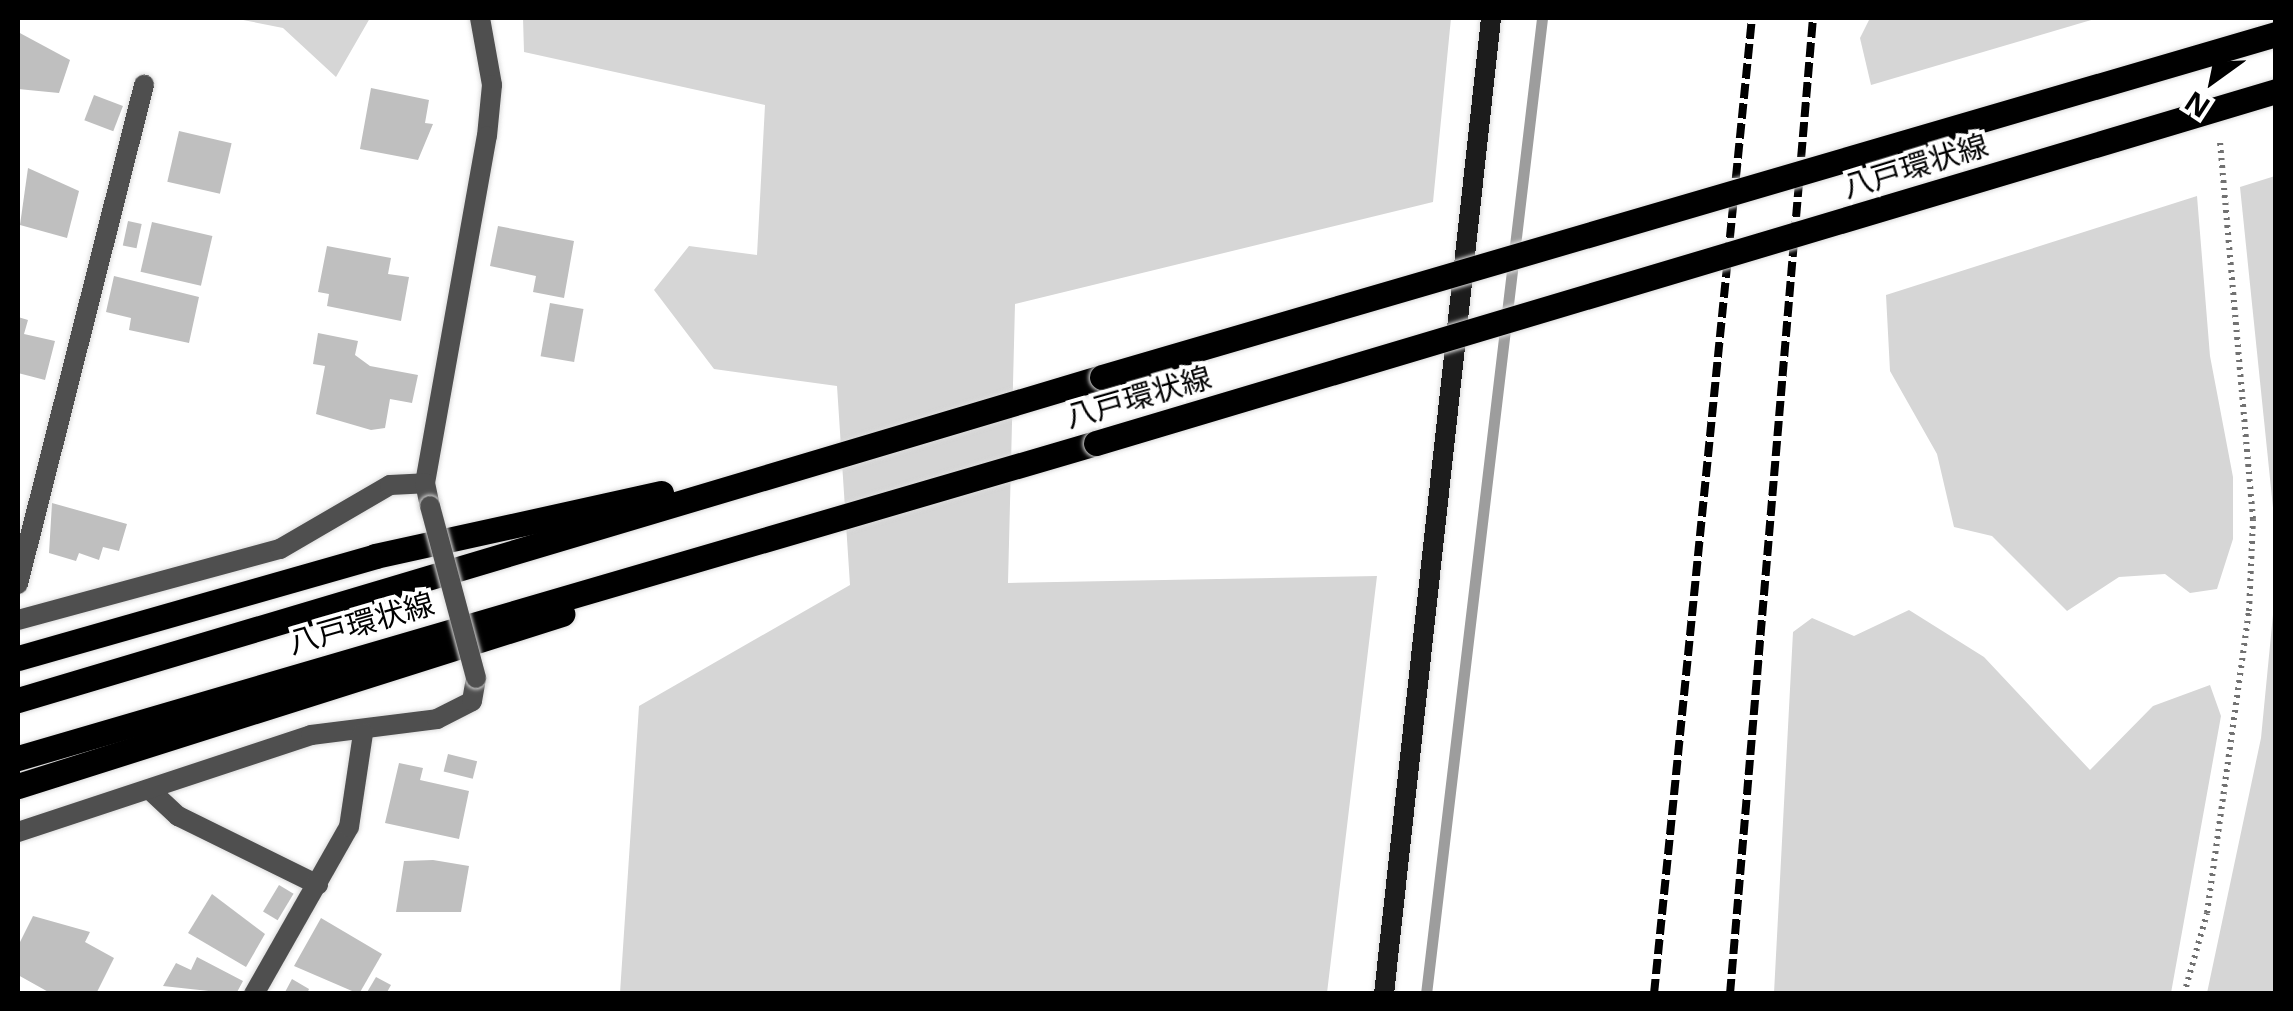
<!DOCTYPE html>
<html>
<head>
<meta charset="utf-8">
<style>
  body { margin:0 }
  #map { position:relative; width:2293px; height:1011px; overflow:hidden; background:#fff; font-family:"Open Sans","Noto Sans JP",sans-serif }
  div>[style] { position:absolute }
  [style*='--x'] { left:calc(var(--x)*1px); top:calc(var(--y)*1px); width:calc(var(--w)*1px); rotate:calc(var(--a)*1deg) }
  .green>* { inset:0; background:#d6d6d6 }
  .stream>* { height:11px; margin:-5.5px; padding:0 5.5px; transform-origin:5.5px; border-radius:5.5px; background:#9d9d9d }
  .building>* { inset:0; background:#bfbfbf; transform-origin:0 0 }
  .path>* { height:6px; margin-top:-3px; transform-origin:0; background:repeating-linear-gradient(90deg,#717171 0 2.5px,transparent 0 7.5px) }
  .roads { filter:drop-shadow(0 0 2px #dbdbdb) drop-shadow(0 0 2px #dbdbdb) }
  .lane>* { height:20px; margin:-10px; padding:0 10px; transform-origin:10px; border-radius:10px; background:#4f4f4f }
  .street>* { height:20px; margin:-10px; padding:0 10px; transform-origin:10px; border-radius:10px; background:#4f4f4f }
  .secondary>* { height:20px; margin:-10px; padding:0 10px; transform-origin:10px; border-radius:10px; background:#1c1c1c }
  .primary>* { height:25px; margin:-12.5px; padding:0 12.5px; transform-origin:12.5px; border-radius:12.5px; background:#000 }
  .rail>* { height:8px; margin-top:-4px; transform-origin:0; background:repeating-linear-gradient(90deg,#000 0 15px,transparent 0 20px) }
  .bridges { filter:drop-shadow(0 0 2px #dbdbdb) drop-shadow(0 0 2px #dbdbdb) }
  .street-bridge>* { height:20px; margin:-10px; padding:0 10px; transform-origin:10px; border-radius:10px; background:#4f4f4f }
  .primary-bridge>* { height:25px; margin:-12.5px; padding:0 12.5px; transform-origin:12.5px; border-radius:12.5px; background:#000 }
  span { translate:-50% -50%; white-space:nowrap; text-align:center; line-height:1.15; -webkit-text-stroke:8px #fff; paint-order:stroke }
  .street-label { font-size:30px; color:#000 }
  .frame { position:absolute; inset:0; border:20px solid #000; pointer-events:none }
  .north { position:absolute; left:2163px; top:30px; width:100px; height:100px; -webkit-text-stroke:8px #fff; paint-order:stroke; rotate:213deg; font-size:28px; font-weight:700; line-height:40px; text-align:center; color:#000 }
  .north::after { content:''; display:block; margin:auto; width:35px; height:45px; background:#000; clip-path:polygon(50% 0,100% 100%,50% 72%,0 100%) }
</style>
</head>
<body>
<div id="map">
  <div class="green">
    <div style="clip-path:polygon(233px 18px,370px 18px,336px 77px,283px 28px)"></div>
    <div style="clip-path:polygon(523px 18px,1451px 18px,1433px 202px,1015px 304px,1008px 583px,1377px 576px,1327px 993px,620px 993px,639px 706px,850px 585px,837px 386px,714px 369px,654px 290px,689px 246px,757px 255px,765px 105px,524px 52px)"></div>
    <div style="clip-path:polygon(1870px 18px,2098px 18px,1871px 85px,1860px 38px)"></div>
    <div style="clip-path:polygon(2275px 176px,2276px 176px,2275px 527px,2240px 187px)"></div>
    <div style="clip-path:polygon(2197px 196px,2210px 356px,2233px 477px,2233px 539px,2217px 589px,2190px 593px,2165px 574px,2119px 577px,2067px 611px,1992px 536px,1954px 527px,1937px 454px,1890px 371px,1886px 295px)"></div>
    <div style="clip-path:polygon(2275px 594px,2275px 993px,2207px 993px,2261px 738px)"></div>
    <div style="clip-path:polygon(1909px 610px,1984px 657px,2090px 770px,2153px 706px,2210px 685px,2221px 716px,2171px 993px,1774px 993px,1793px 632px,1812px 618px,1854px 636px)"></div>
  </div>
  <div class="stream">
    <div style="--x:1426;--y:994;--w:983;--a:-83.22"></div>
  </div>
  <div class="building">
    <div style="clip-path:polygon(18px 32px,70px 60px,59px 93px,18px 89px)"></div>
    <div style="clip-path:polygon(371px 88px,429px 100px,425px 123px,433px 124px,418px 160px,360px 149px)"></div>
    <div style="left:94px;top:95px;width:31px;height:27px;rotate:21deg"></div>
    <div style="left:179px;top:131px;width:54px;height:52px;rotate:13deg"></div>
    <div style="clip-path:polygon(28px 168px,79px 191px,67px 238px,20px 225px)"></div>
    <div style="left:128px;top:221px;width:14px;height:25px;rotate:12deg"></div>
    <div style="left:152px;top:222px;width:62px;height:51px;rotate:13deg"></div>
    <div style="clip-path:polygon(498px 226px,574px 241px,564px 298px,533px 292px,536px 276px,490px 266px)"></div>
    <div style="clip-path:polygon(327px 246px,391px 258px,388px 274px,409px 277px,401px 321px,327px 306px,329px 294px,318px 292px)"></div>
    <div style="clip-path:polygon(114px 276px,199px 297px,189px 343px,129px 330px,131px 318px,106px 312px)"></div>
    <div style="left:550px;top:303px;width:34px;height:54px;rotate:10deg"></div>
    <div style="clip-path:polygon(18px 317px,28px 320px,24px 334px,55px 341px,45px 380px,18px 373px)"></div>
    <div style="clip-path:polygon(318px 333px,358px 341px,355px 355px,370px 366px,418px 375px,412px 403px,390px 399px,385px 428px,371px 430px,316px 414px,325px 366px,313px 364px)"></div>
    <div style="clip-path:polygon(52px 503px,127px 524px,119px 551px,103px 547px,99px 560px,79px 553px,76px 561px,49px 553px)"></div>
    <div style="left:448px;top:754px;width:30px;height:18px;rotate:14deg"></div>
    <div style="clip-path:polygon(399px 763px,423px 768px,420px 780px,469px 791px,459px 839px,385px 823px)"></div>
    <div style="clip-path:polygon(433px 860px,469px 866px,461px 912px,396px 912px,404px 861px)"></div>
    <div style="left:279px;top:885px;width:17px;height:31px;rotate:31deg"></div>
    <div style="clip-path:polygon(212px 894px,265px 934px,246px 967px,188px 933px)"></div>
    <div style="clip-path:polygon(33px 916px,90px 932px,85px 942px,114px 958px,96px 994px,52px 994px,18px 975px,18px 946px)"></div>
    <div style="clip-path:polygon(321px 918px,382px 954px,359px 994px,294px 966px)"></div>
    <div style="clip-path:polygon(197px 957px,243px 981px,236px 994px,163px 986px,176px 963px,191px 970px)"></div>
    <div style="clip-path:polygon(376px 977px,391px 985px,386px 994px,366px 994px)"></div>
    <div style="clip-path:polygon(292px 979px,309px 989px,307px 994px,284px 994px)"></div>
  </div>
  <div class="path">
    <div style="--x:2184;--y:994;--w:84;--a:-74.1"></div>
    <div style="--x:2207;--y:913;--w:305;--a:-82.1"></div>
    <div style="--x:2249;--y:611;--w:92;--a:-87.5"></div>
    <div style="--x:2253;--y:519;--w:382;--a:-95"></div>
  </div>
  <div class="roads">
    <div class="lane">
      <div style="--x:480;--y:18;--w:68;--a:79.8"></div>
      <div style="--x:492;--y:85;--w:51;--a:95.6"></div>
    </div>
    <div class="street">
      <div style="--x:425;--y:483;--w:352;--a:-79.9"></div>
      <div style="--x:18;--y:584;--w:515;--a:-75.83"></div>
      <div style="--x:18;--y:620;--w:271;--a:-15.2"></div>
      <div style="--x:280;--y:549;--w:127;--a:-30.2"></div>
      <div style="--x:390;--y:485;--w:35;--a:-3"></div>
      <div style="--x:425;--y:483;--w:24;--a:78"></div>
      <div style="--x:151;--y:791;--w:37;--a:43"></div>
      <div style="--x:178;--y:816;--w:156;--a:26.2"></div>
      <div style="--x:18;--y:832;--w:309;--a:-18.3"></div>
      <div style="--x:311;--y:735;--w:127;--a:-7.2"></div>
      <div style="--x:437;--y:719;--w:39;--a:-27"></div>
      <div style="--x:472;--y:701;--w:23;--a:-80"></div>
      <div style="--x:254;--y:994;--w:192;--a:-60.4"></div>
      <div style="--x:349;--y:827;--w:95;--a:-81.5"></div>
    </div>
    <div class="secondary">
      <div style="--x:1384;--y:994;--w:982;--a:-83.74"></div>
    </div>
    <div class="primary">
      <div style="--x:18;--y:658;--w:371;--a:-15.9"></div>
      <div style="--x:375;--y:556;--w:293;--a:-12.4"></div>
      <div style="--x:18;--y:700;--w:1131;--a:-16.59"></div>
      <div style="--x:18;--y:758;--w:1123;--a:-16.29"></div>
      <div style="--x:18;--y:786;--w:571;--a:-17.55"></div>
    </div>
  </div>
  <div class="rail">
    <div style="--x:1654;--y:994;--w:981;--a:-84.27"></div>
    <div style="--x:1730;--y:994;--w:980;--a:-85.14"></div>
  </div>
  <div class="bridges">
    <div class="street-bridge">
      <div style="--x:430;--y:506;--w:178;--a:75"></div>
    </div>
    <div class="primary-bridge">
      <div style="--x:1102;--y:377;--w:1223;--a:-16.29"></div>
      <div style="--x:1096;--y:443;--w:1231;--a:-16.61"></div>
    </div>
  </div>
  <div class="street-label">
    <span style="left:1915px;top:166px;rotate:-17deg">八戸環状線</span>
    <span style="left:1138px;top:397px;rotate:-16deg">八戸環状線</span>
    <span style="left:361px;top:623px;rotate:-16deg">八戸環状線</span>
  </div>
  <div class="frame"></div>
  <div class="north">N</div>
</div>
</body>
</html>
